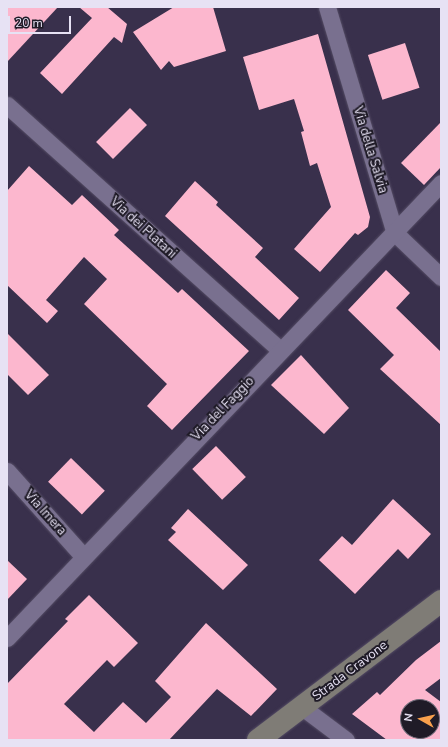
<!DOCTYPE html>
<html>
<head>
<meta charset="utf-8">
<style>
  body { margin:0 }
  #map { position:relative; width:448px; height:747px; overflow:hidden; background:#39304c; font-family:"Nunito Sans",sans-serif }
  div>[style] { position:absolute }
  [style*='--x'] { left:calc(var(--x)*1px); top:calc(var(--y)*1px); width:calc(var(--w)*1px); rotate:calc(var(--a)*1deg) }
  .building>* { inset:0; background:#fcb7ce; transform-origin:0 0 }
  .roads { filter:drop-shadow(0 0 1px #544c64) drop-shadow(0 0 1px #544c64) }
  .street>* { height:17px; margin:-8.5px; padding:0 8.5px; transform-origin:8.5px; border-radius:8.5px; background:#79708f }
  .secondary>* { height:22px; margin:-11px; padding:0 11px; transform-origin:11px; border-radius:11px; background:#7f7c76 }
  span { translate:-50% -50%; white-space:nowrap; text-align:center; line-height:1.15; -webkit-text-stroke:4px #1f1b27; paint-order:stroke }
  .street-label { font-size:13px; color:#e7e2f4 }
  .frame { position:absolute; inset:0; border:8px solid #e7e2f4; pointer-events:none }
  .north { position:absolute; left:400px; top:699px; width:40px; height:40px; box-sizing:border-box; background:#1f1b27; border:1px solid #6f6b79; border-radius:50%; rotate:278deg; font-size:11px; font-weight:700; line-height:16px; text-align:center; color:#e7e2f4 }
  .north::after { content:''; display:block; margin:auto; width:14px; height:18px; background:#f9a04c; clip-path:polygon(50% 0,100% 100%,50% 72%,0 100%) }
  .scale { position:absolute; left:8px; top:16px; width:63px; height:18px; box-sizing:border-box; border:2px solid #e7e2f4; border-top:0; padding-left:5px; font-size:12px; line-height:14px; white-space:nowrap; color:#e7e2f4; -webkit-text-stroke:3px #1f1b27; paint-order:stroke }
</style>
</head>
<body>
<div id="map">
  <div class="building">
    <div style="clip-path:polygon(7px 7px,58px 7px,7px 62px)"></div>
    <div style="clip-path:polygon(79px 7px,107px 7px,127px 24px,122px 43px,114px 37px,62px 94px,40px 73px,92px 18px)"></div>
    <div style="clip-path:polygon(174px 7px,213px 7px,226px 51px,174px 67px,169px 61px,161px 70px,133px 32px)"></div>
    <div style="clip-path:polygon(318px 34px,370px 217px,368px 227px,358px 235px,355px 233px,320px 272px,294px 249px,331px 207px,317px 163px,310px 166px,301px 132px,304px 131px,294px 99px,259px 110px,243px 57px)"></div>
    <div style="left:405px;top:43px;width:47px;height:39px;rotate:72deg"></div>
    <div style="left:130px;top:108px;width:24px;height:48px;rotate:45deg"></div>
    <div style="clip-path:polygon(441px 122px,441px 167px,424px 185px,401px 163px)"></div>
    <div style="clip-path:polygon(29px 166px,72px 205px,82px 195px,119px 230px,114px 235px,178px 293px,182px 289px,249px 351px,172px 430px,147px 406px,167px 384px,84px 304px,107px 279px,84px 257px,46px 300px,58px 311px,47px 323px,7px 285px,7px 191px)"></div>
    <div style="clip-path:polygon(195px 181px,218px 202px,216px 205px,263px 248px,255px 257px,299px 298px,279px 320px,165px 216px)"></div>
    <div style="clip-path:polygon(386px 270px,410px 293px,396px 308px,441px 352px,441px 425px,380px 369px,394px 355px,348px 310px)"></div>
    <div style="clip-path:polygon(7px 333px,49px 375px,28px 395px,7px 374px)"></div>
    <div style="clip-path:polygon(301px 355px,349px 408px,324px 434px,271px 385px)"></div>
    <div style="left:216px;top:446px;width:43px;height:33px;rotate:46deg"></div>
    <div style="left:71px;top:458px;width:47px;height:33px;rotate:44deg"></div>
    <div style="clip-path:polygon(393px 499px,431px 534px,408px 559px,398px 549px,355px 594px,319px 560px,342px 536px,352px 545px)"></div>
    <div style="clip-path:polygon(188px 509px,248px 565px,223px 590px,168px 540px,176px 532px,171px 528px)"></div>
    <div style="clip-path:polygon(7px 560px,27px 579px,7px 600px)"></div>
    <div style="clip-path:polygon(89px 595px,138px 643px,114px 667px,107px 660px,64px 704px,94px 732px,123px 702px,146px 723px,171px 697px,155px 681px,206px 623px,277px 689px,251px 716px,217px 689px,169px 740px,7px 740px,7px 684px,68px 621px,65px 619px)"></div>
    <div style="clip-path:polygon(evenodd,441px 641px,441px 678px,425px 690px,441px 702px,441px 740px,387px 740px,352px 714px,377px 692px,380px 695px,416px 660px,441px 641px,408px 707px,432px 707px,432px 731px,408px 731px,408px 707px)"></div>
  </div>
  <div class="roads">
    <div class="street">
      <div style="--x:327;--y:7;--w:236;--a:73.3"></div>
      <div style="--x:395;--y:233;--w:64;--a:43.7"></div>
      <div style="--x:7;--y:105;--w:367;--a:41.9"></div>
      <div style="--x:7;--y:471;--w:114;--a:48.2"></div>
      <div style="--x:7;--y:638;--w:629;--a:-46.35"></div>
      <div style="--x:302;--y:707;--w:55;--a:36.9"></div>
    </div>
    <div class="secondary">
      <div style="--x:258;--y:740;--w:230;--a:-37.2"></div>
    </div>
  </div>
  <div class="street-label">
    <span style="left:370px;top:150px;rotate:73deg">Via della Salvia</span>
    <span style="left:143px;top:228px;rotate:42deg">Via dei Platani</span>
    <span style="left:223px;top:409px;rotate:-46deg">Via del Faggio</span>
    <span style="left:45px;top:513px;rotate:48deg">Via Imera</span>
    <span style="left:350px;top:671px;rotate:-37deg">Strada Cravone</span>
  </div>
  <div class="frame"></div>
  <div class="north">N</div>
  <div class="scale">20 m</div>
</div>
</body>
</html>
